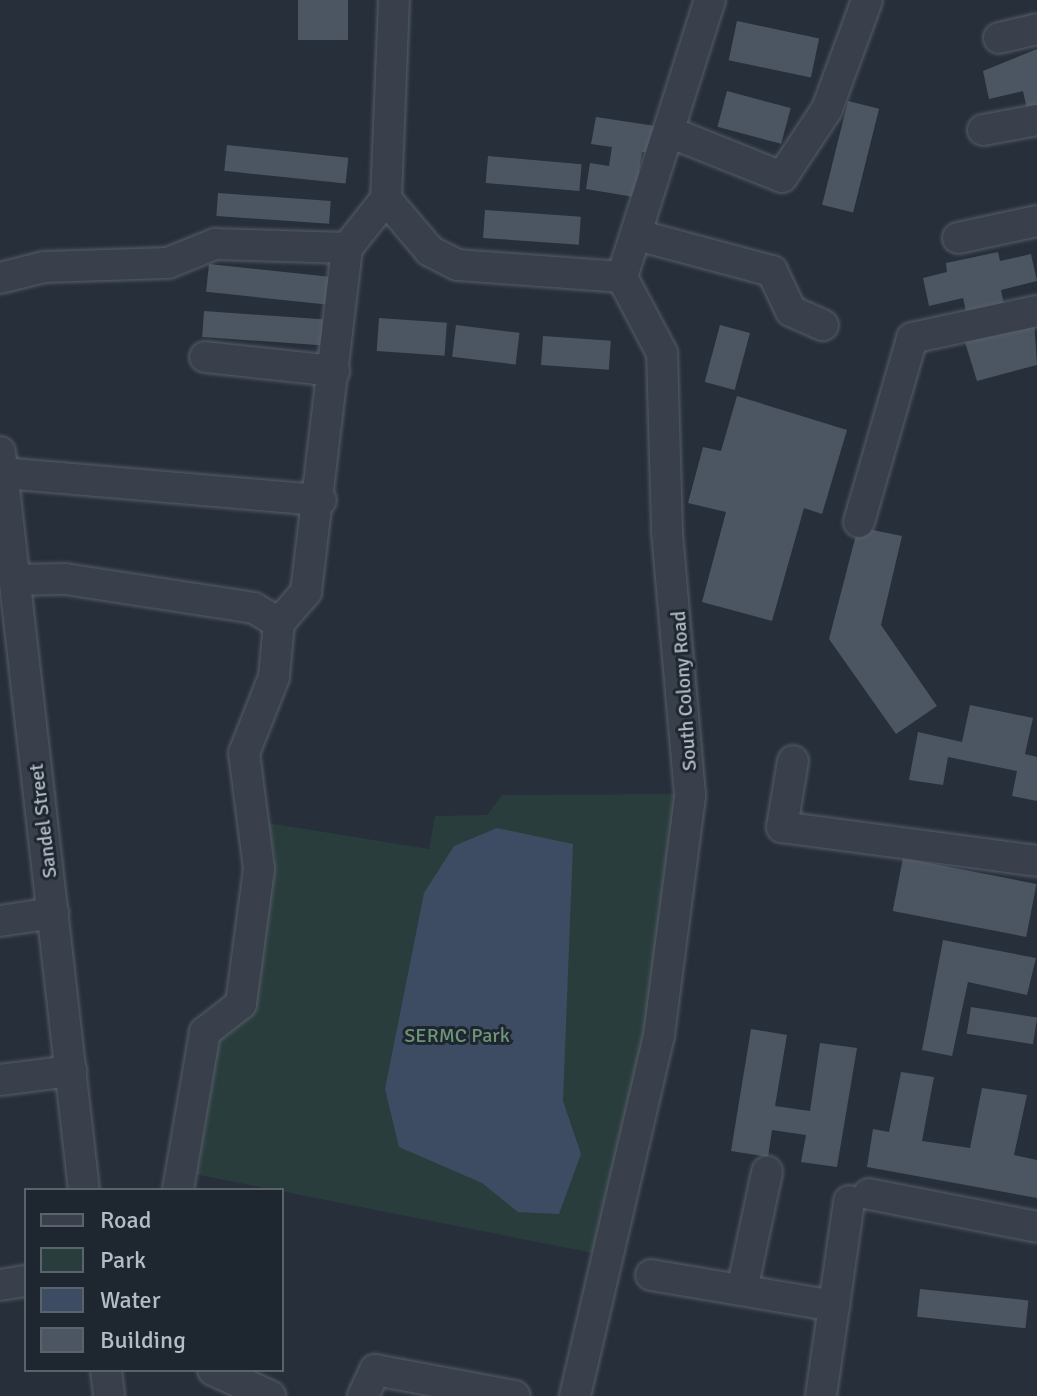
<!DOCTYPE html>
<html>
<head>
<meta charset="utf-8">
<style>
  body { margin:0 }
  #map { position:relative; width:1037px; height:1396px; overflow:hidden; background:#262f3a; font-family:Signika,sans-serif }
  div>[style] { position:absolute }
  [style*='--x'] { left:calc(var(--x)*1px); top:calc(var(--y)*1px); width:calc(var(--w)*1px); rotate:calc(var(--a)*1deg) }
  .green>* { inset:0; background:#2a3d3d }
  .water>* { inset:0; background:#3d4c62 }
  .building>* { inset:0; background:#4c5663; transform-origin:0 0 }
  .roads { filter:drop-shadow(0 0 2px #575e69) drop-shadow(0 0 2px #575e69) }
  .minor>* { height:30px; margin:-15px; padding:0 15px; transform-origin:15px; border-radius:15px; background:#39404b }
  span { translate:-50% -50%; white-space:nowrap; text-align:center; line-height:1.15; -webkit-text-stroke:6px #1e2630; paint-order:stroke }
  .street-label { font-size:20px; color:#b5bcc6 }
  .park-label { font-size:20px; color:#6e9577 }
  .legend { position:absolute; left:24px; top:1188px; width:260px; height:184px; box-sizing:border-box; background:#1e2630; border:2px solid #5a626c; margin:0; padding:10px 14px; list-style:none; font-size:24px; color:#b5bcc6 }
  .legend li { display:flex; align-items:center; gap:16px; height:40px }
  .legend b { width:40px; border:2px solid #5a626c }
</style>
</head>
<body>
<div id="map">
  <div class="green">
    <div style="clip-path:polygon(681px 794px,652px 1031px,598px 1254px,189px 1173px,219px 1039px,248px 1003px,275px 859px,268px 823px,429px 849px,435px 816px,487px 815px,502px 795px)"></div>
  </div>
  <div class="water">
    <div style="clip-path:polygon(497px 828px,573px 844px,563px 1101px,581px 1154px,559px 1214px,518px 1212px,482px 1183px,399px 1147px,385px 1089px,424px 893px,454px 846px)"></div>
  </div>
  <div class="building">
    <div style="left:298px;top:0;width:50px;height:40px"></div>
    <div style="left:737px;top:21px;width:84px;height:40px;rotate:12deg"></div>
    <div style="clip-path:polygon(1037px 49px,1037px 107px,1027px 109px,1023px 91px,989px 99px,983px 71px)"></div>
    <div style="left:727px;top:91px;width:66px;height:37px;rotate:15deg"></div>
    <div style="left:848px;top:101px;width:32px;height:107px;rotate:14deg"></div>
    <div style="clip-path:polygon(596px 117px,662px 127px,658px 154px,642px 152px,639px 171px,651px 173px,646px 199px,586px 189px,590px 163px,609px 166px,612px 147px,591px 144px)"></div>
    <div style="left:227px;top:145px;width:122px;height:26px;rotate:6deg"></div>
    <div style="left:488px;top:156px;width:94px;height:27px;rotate:5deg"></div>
    <div style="left:218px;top:193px;width:113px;height:23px;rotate:4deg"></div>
    <div style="left:485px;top:210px;width:96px;height:28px;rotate:4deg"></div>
    <div style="clip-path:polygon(998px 252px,1000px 261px,1031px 254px,1037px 281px,1001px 290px,1005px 309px,967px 316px,963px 298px,929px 306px,923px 278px,947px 272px,946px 263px)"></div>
    <div style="left:209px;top:264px;width:121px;height:28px;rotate:6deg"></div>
    <div style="left:204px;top:311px;width:126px;height:26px;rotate:4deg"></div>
    <div style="left:379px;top:318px;width:68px;height:33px;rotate:4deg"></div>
    <div style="clip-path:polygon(1034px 320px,1037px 365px,977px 381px,964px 339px)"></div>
    <div style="left:456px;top:325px;width:64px;height:32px;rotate:7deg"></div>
    <div style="left:720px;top:325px;width:31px;height:59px;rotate:15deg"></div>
    <div style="left:543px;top:336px;width:68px;height:29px;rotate:4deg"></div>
    <div style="clip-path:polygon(737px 396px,847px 430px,822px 514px,804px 508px,772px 621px,702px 602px,726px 512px,688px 503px,703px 447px,721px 451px)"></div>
    <div style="clip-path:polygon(858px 527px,902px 536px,881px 625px,937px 706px,896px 734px,829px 639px)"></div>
    <div style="clip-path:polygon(970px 705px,1033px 718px,1025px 754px,1037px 757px,1037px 801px,1012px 796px,1017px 771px,948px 757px,943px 785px,909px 780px,918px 732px,962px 742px)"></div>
    <div style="left:903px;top:858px;width:136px;height:54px;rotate:11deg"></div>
    <div style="clip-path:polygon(943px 940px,1036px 958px,1027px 995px,968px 982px,952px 1056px,922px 1050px)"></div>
    <div style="left:971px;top:1007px;width:67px;height:27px;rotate:9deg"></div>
    <div style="clip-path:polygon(751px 1029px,787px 1035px,775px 1106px,810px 1111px,820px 1043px,857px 1048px,837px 1167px,801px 1162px,806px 1135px,772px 1130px,768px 1157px,731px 1151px)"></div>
    <div style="clip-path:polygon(901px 1072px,934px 1077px,922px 1141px,970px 1148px,982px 1088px,1027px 1095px,1014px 1155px,1037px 1160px,1037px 1198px,867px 1167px,873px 1129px,889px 1132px)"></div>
    <div style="left:920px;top:1289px;width:109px;height:28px;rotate:6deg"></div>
  </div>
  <div class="roads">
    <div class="minor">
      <div style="--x:999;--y:38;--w:39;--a:-13"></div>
      <div style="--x:983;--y:130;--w:55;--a:-10.5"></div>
      <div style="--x:672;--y:133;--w:118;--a:21.8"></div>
      <div style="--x:782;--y:177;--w:82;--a:-56.5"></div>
      <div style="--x:827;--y:109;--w:116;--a:-69.8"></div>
      <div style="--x:386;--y:199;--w:68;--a:49.8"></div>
      <div style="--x:430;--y:251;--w:31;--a:27"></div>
      <div style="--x:458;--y:265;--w:164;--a:4.2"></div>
      <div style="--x:641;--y:236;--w:136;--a:15"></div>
      <div style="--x:772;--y:271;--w:44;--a:64.6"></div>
      <div style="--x:791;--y:311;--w:35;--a:24"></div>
      <div style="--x:958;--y:238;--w:81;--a:-12.1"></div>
      <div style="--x:347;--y:248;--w:63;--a:-51.5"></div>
      <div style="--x:386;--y:199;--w:199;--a:-87.7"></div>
      <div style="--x:0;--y:278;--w:45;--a:-14"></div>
      <div style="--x:44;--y:267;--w:124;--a:-1.8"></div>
      <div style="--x:168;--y:263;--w:51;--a:-22"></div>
      <div style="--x:215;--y:244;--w:132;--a:1.7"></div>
      <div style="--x:347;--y:248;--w:346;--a:96.8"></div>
      <div style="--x:306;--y:592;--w:41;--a:131.1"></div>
      <div style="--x:279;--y:623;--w:54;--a:95.3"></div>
      <div style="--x:274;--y:677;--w:82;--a:111.5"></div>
      <div style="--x:244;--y:753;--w:117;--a:82.6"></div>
      <div style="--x:259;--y:869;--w:136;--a:97.6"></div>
      <div style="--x:241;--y:1004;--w:46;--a:142.1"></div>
      <div style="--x:205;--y:1032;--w:160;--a:99.7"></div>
      <div style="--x:205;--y:357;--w:130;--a:6.2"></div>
      <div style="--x:0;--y:452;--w:743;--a:83.51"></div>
      <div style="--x:3;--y:473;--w:319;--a:4.9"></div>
      <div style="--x:859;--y:522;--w:191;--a:-73.9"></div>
      <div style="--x:912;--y:338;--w:128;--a:-12.2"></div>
      <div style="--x:14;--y:580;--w:51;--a:-1.1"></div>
      <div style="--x:65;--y:579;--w:191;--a:8.7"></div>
      <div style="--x:254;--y:608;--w:29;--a:31"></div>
      <div style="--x:793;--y:761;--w:67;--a:99.5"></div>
      <div style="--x:782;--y:827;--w:257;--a:7.6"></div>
      <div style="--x:0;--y:921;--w:54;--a:-8.6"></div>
      <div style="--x:0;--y:1080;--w:72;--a:-7.2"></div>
      <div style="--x:869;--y:1194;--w:171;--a:11.1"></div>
      <div style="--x:651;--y:1275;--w:186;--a:9.6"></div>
      <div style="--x:0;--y:1285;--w:26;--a:-9"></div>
      <div style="--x:742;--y:1290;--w:121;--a:-78"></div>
      <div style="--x:106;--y:1370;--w:26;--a:83"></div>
      <div style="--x:213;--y:1370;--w:63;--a:24.5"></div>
      <div style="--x:363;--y:1396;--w:29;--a:-65"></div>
      <div style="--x:375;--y:1370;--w:142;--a:10.5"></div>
      <div style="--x:575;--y:1396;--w:371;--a:-76.9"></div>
      <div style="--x:659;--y:1035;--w:242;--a:-82.6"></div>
      <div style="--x:690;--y:795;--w:266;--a:-95"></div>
      <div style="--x:667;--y:530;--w:177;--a:-91.6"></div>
      <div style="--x:662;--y:353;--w:86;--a:-117.8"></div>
      <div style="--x:622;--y:277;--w:291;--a:-72.4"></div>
      <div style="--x:821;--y:1396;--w:197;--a:-81.8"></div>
    </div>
  </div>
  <div class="street-label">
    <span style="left:684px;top:691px;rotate:-94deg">South Colony Road</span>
    <span style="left:43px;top:821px;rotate:-97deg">Sandel Street</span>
  </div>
  <div class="park-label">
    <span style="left:457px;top:1035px">SERMC Park</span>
  </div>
  <ul class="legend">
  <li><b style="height:10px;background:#39404b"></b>Road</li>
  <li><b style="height:22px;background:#2a3d3d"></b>Park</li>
  <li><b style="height:22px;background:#3d4c62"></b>Water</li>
  <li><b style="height:22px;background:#4c5663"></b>Building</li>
  </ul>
</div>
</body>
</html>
